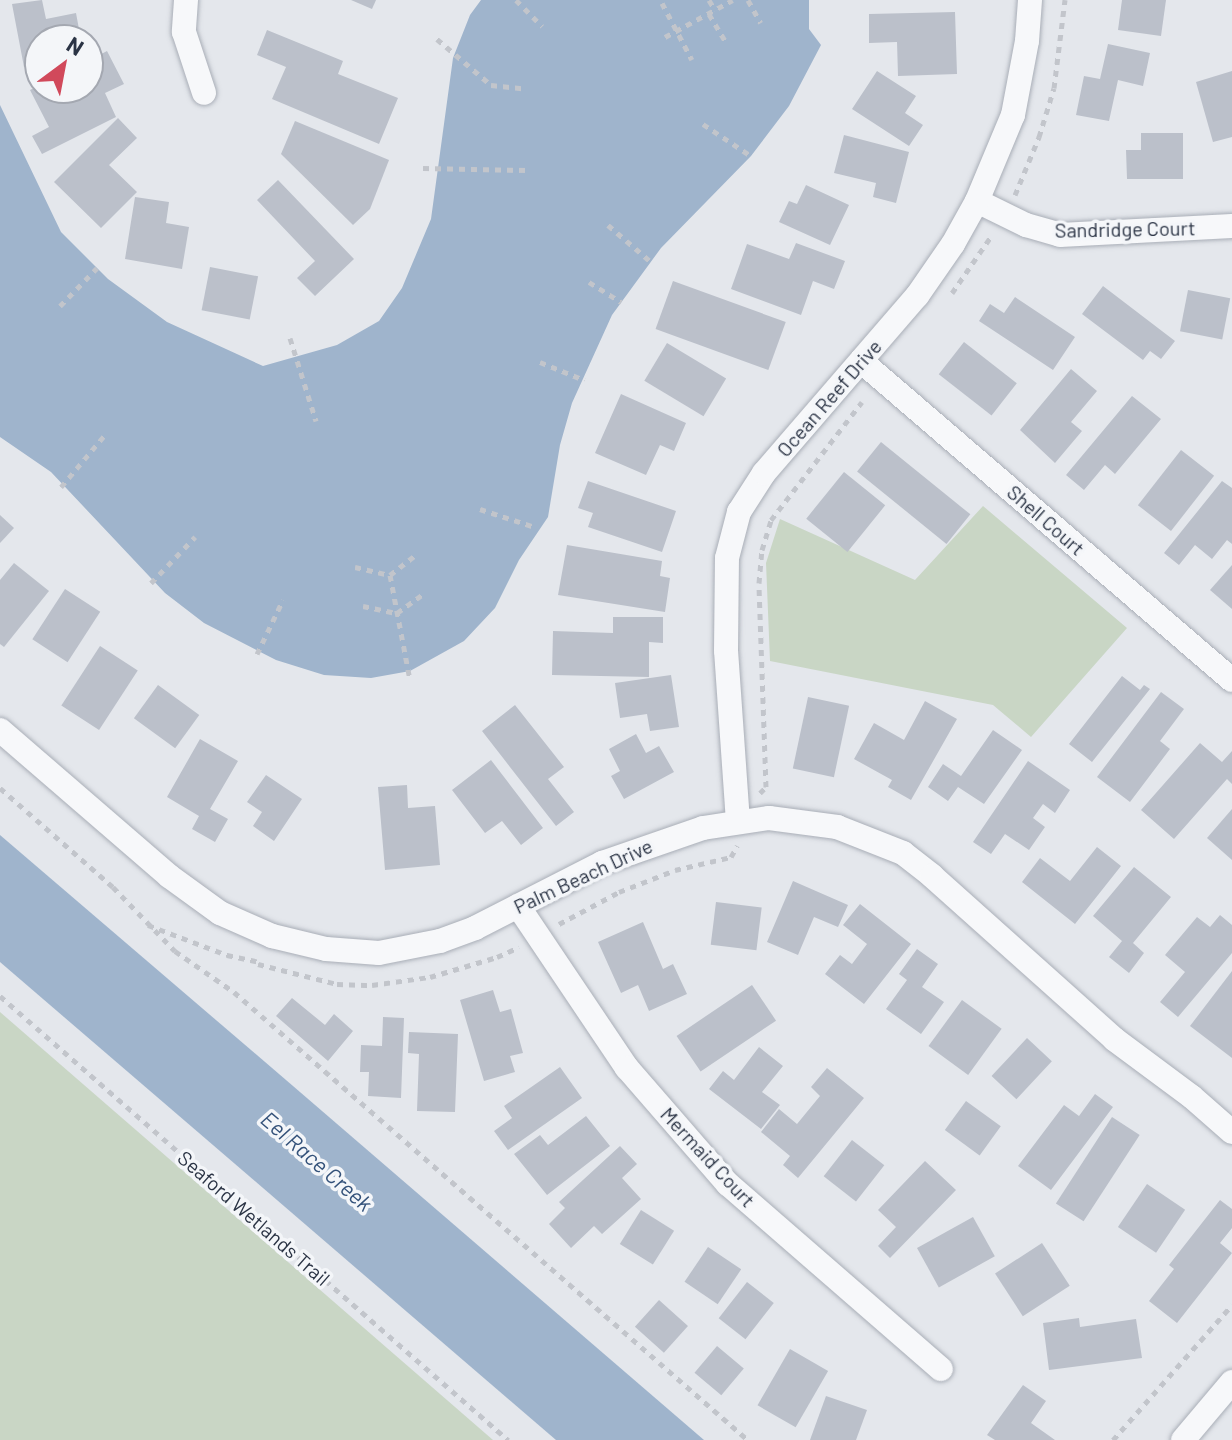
<!DOCTYPE html>
<html>
<head>
<meta charset="utf-8">
<style>
  body { margin:0 }
  #map { position:relative; width:1232px; height:1440px; overflow:hidden; background:#e4e7ec; font-family:Barlow,sans-serif }
  div>[style] { position:absolute }
  [style*='--x'] { left:calc(var(--x)*1px); top:calc(var(--y)*1px); width:calc(var(--w)*1px); rotate:calc(var(--a)*1deg) }
  .green>* { inset:0; background:#c9d6c5 }
  .water>* { inset:0; background:#9fb4cc }
  .building>* { inset:0; background:#bbc0ca; transform-origin:0 0 }
  .path>* { height:5px; margin-top:-2.5px; transform-origin:0; background:repeating-linear-gradient(90deg,#c2c5cb 0 6px,transparent 0 12px) }
  .roads { filter:drop-shadow(0 0 2px #a9aeb7) drop-shadow(0 0 2px #a9aeb7) }
  .minor>* { height:24px; margin:-12px; padding:0 12px; transform-origin:12px; border-radius:12px; background:#f7f8fa }
  span { translate:-50% -50%; white-space:nowrap; text-align:center; line-height:1.15; -webkit-text-stroke:7px #f4f6f9; paint-order:stroke }
  .street-label { font-size:20px; color:#2b3445 }
  .water-label { font-size:22px; color:#34527a; font-style:italic }
  .north { position:absolute; left:24px; top:24px; width:80px; height:80px; box-sizing:border-box; background:#f4f6f9; border:2px solid #a4a8b1; border-radius:50%; rotate:32deg; font-size:22px; font-weight:700; line-height:32px; text-align:center; color:#2b3445 }
  .north::after { content:''; display:block; margin:auto; width:28px; height:36px; background:#d1495b; clip-path:polygon(50% 0,100% 100%,50% 72%,0 100%) }
</style>
</head>
<body>
<div id="map">
  <div class="green">
    <div style="clip-path:polygon(983px 506px,1127px 628px,1031px 737px,993px 705px,770px 661px,766px 563px,780px 519px,915px 580px)"></div>
    <div style="clip-path:polygon(0 1012px,493px 1440px,0 1440px)"></div>
  </div>
  <div class="water">
    <div style="clip-path:polygon(481px 0,809px 0,809px 29px,821px 45px,789px 106px,751px 156px,661px 248px,612px 315px,572px 403px,560px 445px,548px 517px,519px 560px,495px 608px,464px 641px,410px 671px,371px 678px,324px 675px,276px 660px,204px 623px,165px 593px,51px 472px,0 437px,0 105px,61px 232px,108px 279px,167px 322px,263px 366px,337px 345px,379px 321px,402px 288px,431px 219px,453px 58px,470px 15px)"></div>
    <div style="clip-path:polygon(0 835px,293px 1086px,704px 1440px,556px 1440px,0 962px)"></div>
  </div>
  <div class="building">
    <div style="clip-path:polygon(42px 0,46px 19px,76px 13px,81px 40px,40px 40px,40px 64px,24px 67px,12px 4px)"></div>
    <div style="clip-path:polygon(351px 0,376px 0,372px 9px)"></div>
    <div style="clip-path:polygon(1122px 0,1166px 0,1161px 36px,1118px 30px)"></div>
    <div style="clip-path:polygon(955px 12px,957px 74px,898px 76px,897px 42px,869px 43px,869px 14px)"></div>
    <div style="clip-path:polygon(267px 30px,343px 61px,338px 74px,398px 98px,379px 144px,272px 99px,286px 67px,257px 55px)"></div>
    <div style="clip-path:polygon(1108px 44px,1150px 53px,1143px 86px,1118px 80px,1109px 121px,1076px 115px,1084px 76px,1100px 79px)"></div>
    <div style="clip-path:polygon(107px 51px,124px 84px,105px 93px,116px 117px,42px 154px,32px 136px,49px 127px,30px 90px,40px 85px,40px 88px,88px 88px,88px 61px)"></div>
    <div style="clip-path:polygon(877px 71px,916px 96px,905px 113px,923px 125px,909px 146px,852px 109px)"></div>
    <div style="clip-path:polygon(1232px 71px,1232px 137px,1213px 142px,1196px 82px)"></div>
    <div style="clip-path:polygon(118px 118px,137px 138px,109px 165px,137px 192px,101px 228px,54px 182px)"></div>
    <div style="clip-path:polygon(295px 121px,389px 160px,370px 209px,353px 225px,281px 154px)"></div>
    <div style="clip-path:polygon(1141px 133px,1183px 133px,1183px 179px,1127px 179px,1126px 150px,1141px 150px)"></div>
    <div style="clip-path:polygon(844px 135px,909px 152px,896px 203px,873px 197px,876px 183px,834px 173px)"></div>
    <div style="clip-path:polygon(278px 180px,354px 259px,315px 296px,297px 278px,315px 261px,257px 200px)"></div>
    <div style="clip-path:polygon(806px 185px,849px 205px,830px 245px,779px 222px,789px 201px,797px 204px)"></div>
    <div style="clip-path:polygon(135px 197px,169px 202px,166px 223px,189px 227px,182px 269px,125px 259px)"></div>
    <div style="clip-path:polygon(796px 243px,845px 261px,834px 289px,813px 281px,801px 315px,731px 289px,747px 244px,789px 259px)"></div>
    <div style="left:210px;top:267px;width:49px;height:44px;rotate:11deg"></div>
    <div style="left:673px;top:281px;width:120px;height:51px;rotate:20deg"></div>
    <div style="clip-path:polygon(1103px 286px,1175px 341px,1161px 359px,1150px 351px,1143px 360px,1082px 314px)"></div>
    <div style="left:1188px;top:290px;width:43px;height:42px;rotate:11deg"></div>
    <div style="clip-path:polygon(1015px 297px,1075px 337px,1053px 370px,979px 321px,990px 304px,1004px 313px)"></div>
    <div style="left:964px;top:342px;width:67px;height:41px;rotate:38deg"></div>
    <div style="left:667px;top:343px;width:69px;height:44px;rotate:31deg"></div>
    <div style="clip-path:polygon(1071px 369px,1097px 391px,1071px 422px,1082px 431px,1055px 463px,1020px 430px)"></div>
    <div style="clip-path:polygon(621px 394px,686px 423px,674px 451px,660px 445px,646px 475px,595px 453px)"></div>
    <div style="clip-path:polygon(1132px 396px,1161px 419px,1115px 474px,1105px 465px,1084px 490px,1066px 475px)"></div>
    <div style="left:881px;top:442px;width:115px;height:38px;rotate:39deg"></div>
    <div style="left:1181px;top:450px;width:42px;height:70px;rotate:38deg"></div>
    <div style="left:844px;top:472px;width:53px;height:60px;rotate:39deg"></div>
    <div style="clip-path:polygon(588px 481px,676px 511px,662px 552px,588px 527px,593px 513px,578px 508px)"></div>
    <div style="clip-path:polygon(1222px 481px,1232px 488px,1232px 544px,1227px 540px,1212px 559px,1195px 545px,1179px 565px,1164px 553px)"></div>
    <div style="clip-path:polygon(0 515px,14px 528px,0 543px)"></div>
    <div style="clip-path:polygon(567px 545px,662px 561px,660px 576px,670px 578px,665px 612px,558px 595px)"></div>
    <div style="clip-path:polygon(14px 563px,49px 591px,4px 647px,0 644px,0 580px)"></div>
    <div style="clip-path:polygon(1232px 565px,1232px 609px,1210px 590px)"></div>
    <div style="left:65px;top:589px;width:42px;height:60px;rotate:33deg"></div>
    <div style="clip-path:polygon(613px 617px,663px 617px,663px 643px,649px 642px,649px 677px,552px 675px,553px 631px,613px 633px)"></div>
    <div style="left:100px;top:646px;width:45px;height:71px;rotate:33deg"></div>
    <div style="clip-path:polygon(671px 675px,679px 727px,650px 731px,647px 714px,620px 718px,615px 683px)"></div>
    <div style="clip-path:polygon(1122px 676px,1140px 690px,1144px 685px,1150px 689px,1092px 762px,1069px 744px)"></div>
    <div style="left:158px;top:685px;width:51px;height:41px;rotate:36deg"></div>
    <div style="clip-path:polygon(1161px 692px,1184px 709px,1160px 741px,1170px 749px,1130px 802px,1097px 777px)"></div>
    <div style="left:808px;top:697px;width:42px;height:73px;rotate:12deg"></div>
    <div style="clip-path:polygon(925px 701px,957px 719px,911px 800px,888px 787px,892px 780px,854px 759px,874px 723px,904px 740px)"></div>
    <div style="clip-path:polygon(515px 705px,564px 767px,548px 779px,574px 812px,556px 826px,482px 731px)"></div>
    <div style="clip-path:polygon(993px 730px,1022px 750px,984px 804px,958px 787px,948px 801px,928px 787px,943px 764px,961px 776px)"></div>
    <div style="clip-path:polygon(636px 734px,646px 753px,659px 746px,674px 772px,624px 799px,611px 776px,620px 771px,609px 749px)"></div>
    <div style="clip-path:polygon(200px 739px,238px 761px,210px 809px,228px 819px,215px 842px,192px 829px,199px 816px,167px 797px)"></div>
    <div style="clip-path:polygon(1200px 743px,1222px 762px,1232px 751px,1232px 784px,1227px 779px,1174px 839px,1141px 810px)"></div>
    <div style="clip-path:polygon(491px 760px,543px 828px,521px 845px,502px 821px,485px 833px,452px 790px)"></div>
    <div style="clip-path:polygon(1028px 761px,1070px 790px,1055px 813px,1043px 804px,1033px 818px,1045px 827px,1029px 850px,1005px 834px,991px 854px,973px 842px)"></div>
    <div style="clip-path:polygon(266px 775px,302px 799px,274px 841px,253px 826px,262px 812px,247px 802px)"></div>
    <div style="clip-path:polygon(407px 785px,408px 808px,435px 806px,440px 865px,385px 870px,378px 787px)"></div>
    <div style="clip-path:polygon(1232px 809px,1232px 860px,1207px 838px)"></div>
    <div style="clip-path:polygon(1097px 847px,1121px 866px,1075px 924px,1022px 882px,1040px 858px,1070px 881px)"></div>
    <div style="clip-path:polygon(1134px 867px,1171px 897px,1133px 943px,1144px 953px,1129px 973px,1109px 957px,1122px 941px,1093px 916px)"></div>
    <div style="clip-path:polygon(793px 881px,848px 905px,838px 927px,814px 917px,798px 955px,767px 942px)"></div>
    <div style="left:716px;top:902px;width:46px;height:43px;rotate:7deg"></div>
    <div style="clip-path:polygon(860px 904px,911px 944px,864px 1004px,825px 974px,840px 955px,852px 964px,867px 944px,843px 925px)"></div>
    <div style="clip-path:polygon(1220px 915px,1232px 925px,1232px 953px,1178px 1017px,1160px 1002px,1185px 972px,1165px 955px,1197px 917px,1210px 927px)"></div>
    <div style="clip-path:polygon(643px 922px,663px 969px,673px 964px,687px 994px,649px 1011px,638px 985px,621px 993px,598px 942px)"></div>
    <div style="clip-path:polygon(917px 949px,938px 964px,922px 987px,944px 1002px,921px 1034px,886px 1009px,907px 980px,899px 974px)"></div>
    <div style="clip-path:polygon(1232px 971px,1232px 1058px,1190px 1026px)"></div>
    <div style="left:752px;top:985px;width:43px;height:91px;rotate:56deg"></div>
    <div style="clip-path:polygon(493px 990px,500px 1012px,511px 1009px,523px 1053px,510px 1056px,515px 1072px,484px 1081px,460px 1000px)"></div>
    <div style="clip-path:polygon(292px 998px,325px 1025px,334px 1014px,353px 1031px,328px 1061px,276px 1016px)"></div>
    <div style="left:962px;top:1000px;width:49px;height:57px;rotate:36deg"></div>
    <div style="clip-path:polygon(383px 1017px,404px 1018px,401px 1098px,368px 1096px,369px 1072px,360px 1072px,361px 1045px,382px 1046px)"></div>
    <div style="clip-path:polygon(409px 1032px,458px 1034px,455px 1112px,417px 1111px,419px 1054px,408px 1053px)"></div>
    <div style="left:1027px;top:1038px;width:34px;height:52px;rotate:43deg"></div>
    <div style="clip-path:polygon(759px 1047px,783px 1066px,762px 1092px,780px 1105px,761px 1129px,709px 1089px,723px 1071px,734px 1080px)"></div>
    <div style="clip-path:polygon(560px 1067px,582px 1098px,508px 1150px,494px 1131px,512px 1118px,504px 1106px)"></div>
    <div style="clip-path:polygon(827px 1068px,864px 1098px,798px 1178px,783px 1165px,790px 1156px,761px 1132px,779px 1109px,797px 1124px,820px 1096px,811px 1087px)"></div>
    <div style="clip-path:polygon(1095px 1094px,1113px 1107px,1051px 1190px,1018px 1166px,1064px 1105px,1079px 1116px)"></div>
    <div style="left:966px;top:1101px;width:43px;height:36px;rotate:36deg"></div>
    <div style="clip-path:polygon(586px 1116px,610px 1146px,547px 1195px,514px 1154px,540px 1135px,548px 1145px)"></div>
    <div style="left:1112px;top:1117px;width:33px;height:103px;rotate:33deg"></div>
    <div style="left:852px;top:1140px;width:41px;height:46px;rotate:38deg"></div>
    <div style="clip-path:polygon(620px 1146px,637px 1164px,622px 1178px,641px 1199px,602px 1234px,594px 1226px,571px 1248px,549px 1224px,565px 1208px,559px 1202px)"></div>
    <div style="clip-path:polygon(925px 1161px,956px 1190px,890px 1258px,878px 1246px,896px 1227px,878px 1210px)"></div>
    <div style="left:1147px;top:1184px;width:46px;height:52px;rotate:34deg"></div>
    <div style="clip-path:polygon(1220px 1200px,1232px 1209px,1232px 1228px,1220px 1243px,1232px 1253px,1177px 1323px,1149px 1301px,1174px 1269px,1169px 1265px)"></div>
    <div style="left:641px;top:1210px;width:39px;height:40px;rotate:32deg"></div>
    <div style="left:973px;top:1217px;width:45px;height:64px;rotate:61deg"></div>
    <div style="left:1042px;top:1243px;width:51px;height:56px;rotate:57deg"></div>
    <div style="left:708px;top:1247px;width:40px;height:42px;rotate:34deg"></div>
    <div style="left:747px;top:1282px;width:34px;height:46px;rotate:38deg"></div>
    <div style="left:659px;top:1300px;width:39px;height:36px;rotate:42deg"></div>
    <div style="clip-path:polygon(1079px 1318px,1080px 1327px,1136px 1319px,1142px 1358px,1049px 1370px,1043px 1323px)"></div>
    <div style="left:717px;top:1346px;width:35px;height:35px;rotate:40deg"></div>
    <div style="left:790px;top:1349px;width:44px;height:65px;rotate:30deg"></div>
    <div style="clip-path:polygon(1023px 1385px,1046px 1401px,1031px 1423px,1055px 1440px,995px 1440px,987px 1435px)"></div>
    <div style="clip-path:polygon(826px 1396px,867px 1410px,856px 1440px,810px 1440px)"></div>
  </div>
  <div class="path">
    <div style="--x:516;--y:0;--w:37;--a:45"></div>
    <div style="--x:709;--y:0;--w:12;--a:59"></div>
    <div style="--x:748;--y:0;--w:26;--a:61"></div>
    <div style="--x:662;--y:3;--w:64;--a:62.2"></div>
    <div style="--x:709;--y:14;--w:31;--a:59"></div>
    <div style="--x:665;--y:37;--w:77;--a:-28.6"></div>
    <div style="--x:437;--y:39;--w:71;--a:40.4"></div>
    <div style="--x:491;--y:85;--w:31;--a:6"></div>
    <div style="--x:703;--y:124;--w:58;--a:33.7"></div>
    <div style="--x:423;--y:168;--w:106;--a:1.1"></div>
    <div style="--x:1015;--y:195;--w:63;--a:-67.5"></div>
    <div style="--x:1039;--y:137;--w:51;--a:-73"></div>
    <div style="--x:1054;--y:88;--w:89;--a:-82.9"></div>
    <div style="--x:608;--y:225;--w:55;--a:40.6"></div>
    <div style="--x:589;--y:282;--w:38;--a:32"></div>
    <div style="--x:952;--y:293;--w:70;--a:-55.4"></div>
    <div style="--x:60;--y:306;--w:53;--a:-45.8"></div>
    <div style="--x:290;--y:338;--w:87;--a:72.6"></div>
    <div style="--x:540;--y:362;--w:48;--a:22.2"></div>
    <div style="--x:61;--y:487;--w:67;--a:-49.9"></div>
    <div style="--x:480;--y:509;--w:58;--a:18.1"></div>
    <div style="--x:355;--y:567;--w:36;--a:13"></div>
    <div style="--x:390;--y:575;--w:34;--a:-38"></div>
    <div style="--x:390;--y:575;--w:107;--a:79.2"></div>
    <div style="--x:151;--y:583;--w:64;--a:-46.3"></div>
    <div style="--x:363;--y:606;--w:35;--a:12"></div>
    <div style="--x:397;--y:613;--w:34;--a:-36"></div>
    <div style="--x:257;--y:654;--w:60;--a:-64.3"></div>
    <div style="--x:0;--y:788;--w:150;--a:41.2"></div>
    <div style="--x:113;--y:887;--w:89;--a:45.9"></div>
    <div style="--x:175;--y:951;--w:72;--a:34.8"></div>
    <div style="--x:234;--y:992;--w:682;--a:41.08"></div>
    <div style="--x:760;--y:793;--w:8;--a:-45"></div>
    <div style="--x:766;--y:787;--w:204;--a:-92"></div>
    <div style="--x:759;--y:583;--w:33;--a:-85"></div>
    <div style="--x:762;--y:550;--w:31;--a:-73"></div>
    <div style="--x:771;--y:520;--w:149;--a:-52.4"></div>
    <div style="--x:559;--y:924;--w:68;--a:-28.1"></div>
    <div style="--x:619;--y:892;--w:60;--a:-21.4"></div>
    <div style="--x:675;--y:870;--w:57;--a:-13.1"></div>
    <div style="--x:731;--y:857;--w:13;--a:-61"></div>
    <div style="--x:148;--y:925;--w:85;--a:20.8"></div>
    <div style="--x:227;--y:955;--w:33;--a:12"></div>
    <div style="--x:258;--y:964;--w:81;--a:14.2"></div>
    <div style="--x:337;--y:984;--w:35;--a:2"></div>
    <div style="--x:372;--y:985;--w:59;--a:-7.9"></div>
    <div style="--x:430;--y:977;--w:70;--a:-16.6"></div>
    <div style="--x:497;--y:957;--w:24;--a:-24"></div>
    <div style="--x:0;--y:996;--w:675;--a:41.15"></div>
    <div style="--x:1113;--y:1440;--w:180;--a:-48.6"></div>
  </div>
  <div class="roads">
    <div class="minor">
      <div style="--x:186;--y:0;--w:32;--a:94"></div>
      <div style="--x:184;--y:32;--w:64;--a:71.8"></div>
      <div style="--x:977;--y:201;--w:55;--a:26.1"></div>
      <div style="--x:1026;--y:225;--w:35;--a:16"></div>
      <div style="--x:1060;--y:235;--w:172;--a:-3"></div>
      <div style="--x:861;--y:361;--w:489;--a:40.7"></div>
      <div style="--x:0;--y:730;--w:223;--a:40.8"></div>
      <div style="--x:169;--y:876;--w:63;--a:36"></div>
      <div style="--x:220;--y:913;--w:57;--a:23.9"></div>
      <div style="--x:272;--y:936;--w:56;--a:13.5"></div>
      <div style="--x:326;--y:949;--w:53;--a:4.3"></div>
      <div style="--x:379;--y:953;--w:62;--a:-11.1"></div>
      <div style="--x:440;--y:941;--w:37;--a:-20"></div>
      <div style="--x:475;--y:928;--w:143;--a:-27.1"></div>
      <div style="--x:602;--y:863;--w:107;--a:-19.1"></div>
      <div style="--x:703;--y:828;--w:67;--a:-8.6"></div>
      <div style="--x:769;--y:818;--w:69;--a:7.5"></div>
      <div style="--x:837;--y:827;--w:71;--a:21.5"></div>
      <div style="--x:903;--y:853;--w:37;--a:38"></div>
      <div style="--x:932;--y:876;--w:244;--a:41.8"></div>
      <div style="--x:1114;--y:1039;--w:97;--a:36.6"></div>
      <div style="--x:1192;--y:1097;--w:53;--a:41.2"></div>
      <div style="--x:738;--y:822;--w:171;--a:-94"></div>
      <div style="--x:726;--y:651;--w:93;--a:-89.4"></div>
      <div style="--x:727;--y:558;--w:48;--a:-75.4"></div>
      <div style="--x:739;--y:512;--w:46;--a:-57.3"></div>
      <div style="--x:764;--y:473;--w:234;--a:-49.2"></div>
      <div style="--x:917;--y:296;--w:63;--a:-55.3"></div>
      <div style="--x:953;--y:244;--w:49;--a:-60.8"></div>
      <div style="--x:977;--y:201;--w:93;--a:-67.3"></div>
      <div style="--x:1013;--y:115;--w:75;--a:-79.3"></div>
      <div style="--x:1027;--y:41;--w:41;--a:-85.8"></div>
      <div style="--x:518;--y:906;--w:195;--a:56.1"></div>
      <div style="--x:627;--y:1068;--w:154;--a:49"></div>
      <div style="--x:728;--y:1184;--w:282;--a:41"></div>
      <div style="--x:1183;--y:1440;--w:76;--a:-49.8"></div>
    </div>
  </div>
  <div class="street-label">
    <span style="left:1125px;top:229px;rotate:-1deg">Sandridge Court</span>
    <span style="left:829px;top:398px;rotate:-49deg">Ocean Reef Drive</span>
    <span style="left:1046px;top:520px;rotate:41deg">Shell Court</span>
    <span style="left:583px;top:876px;rotate:-25deg">Palm Beach Drive</span>
    <span style="left:708px;top:1157px;rotate:47deg">Mermaid Court</span>
    <span style="left:254px;top:1218px;rotate:41deg">Seaford Wetlands Trail</span>
  </div>
  <div class="water-label">
    <span style="left:317px;top:1161px;rotate:41deg">Eel Race Creek</span>
  </div>
  <div class="north">N</div>
</div>
</body>
</html>
